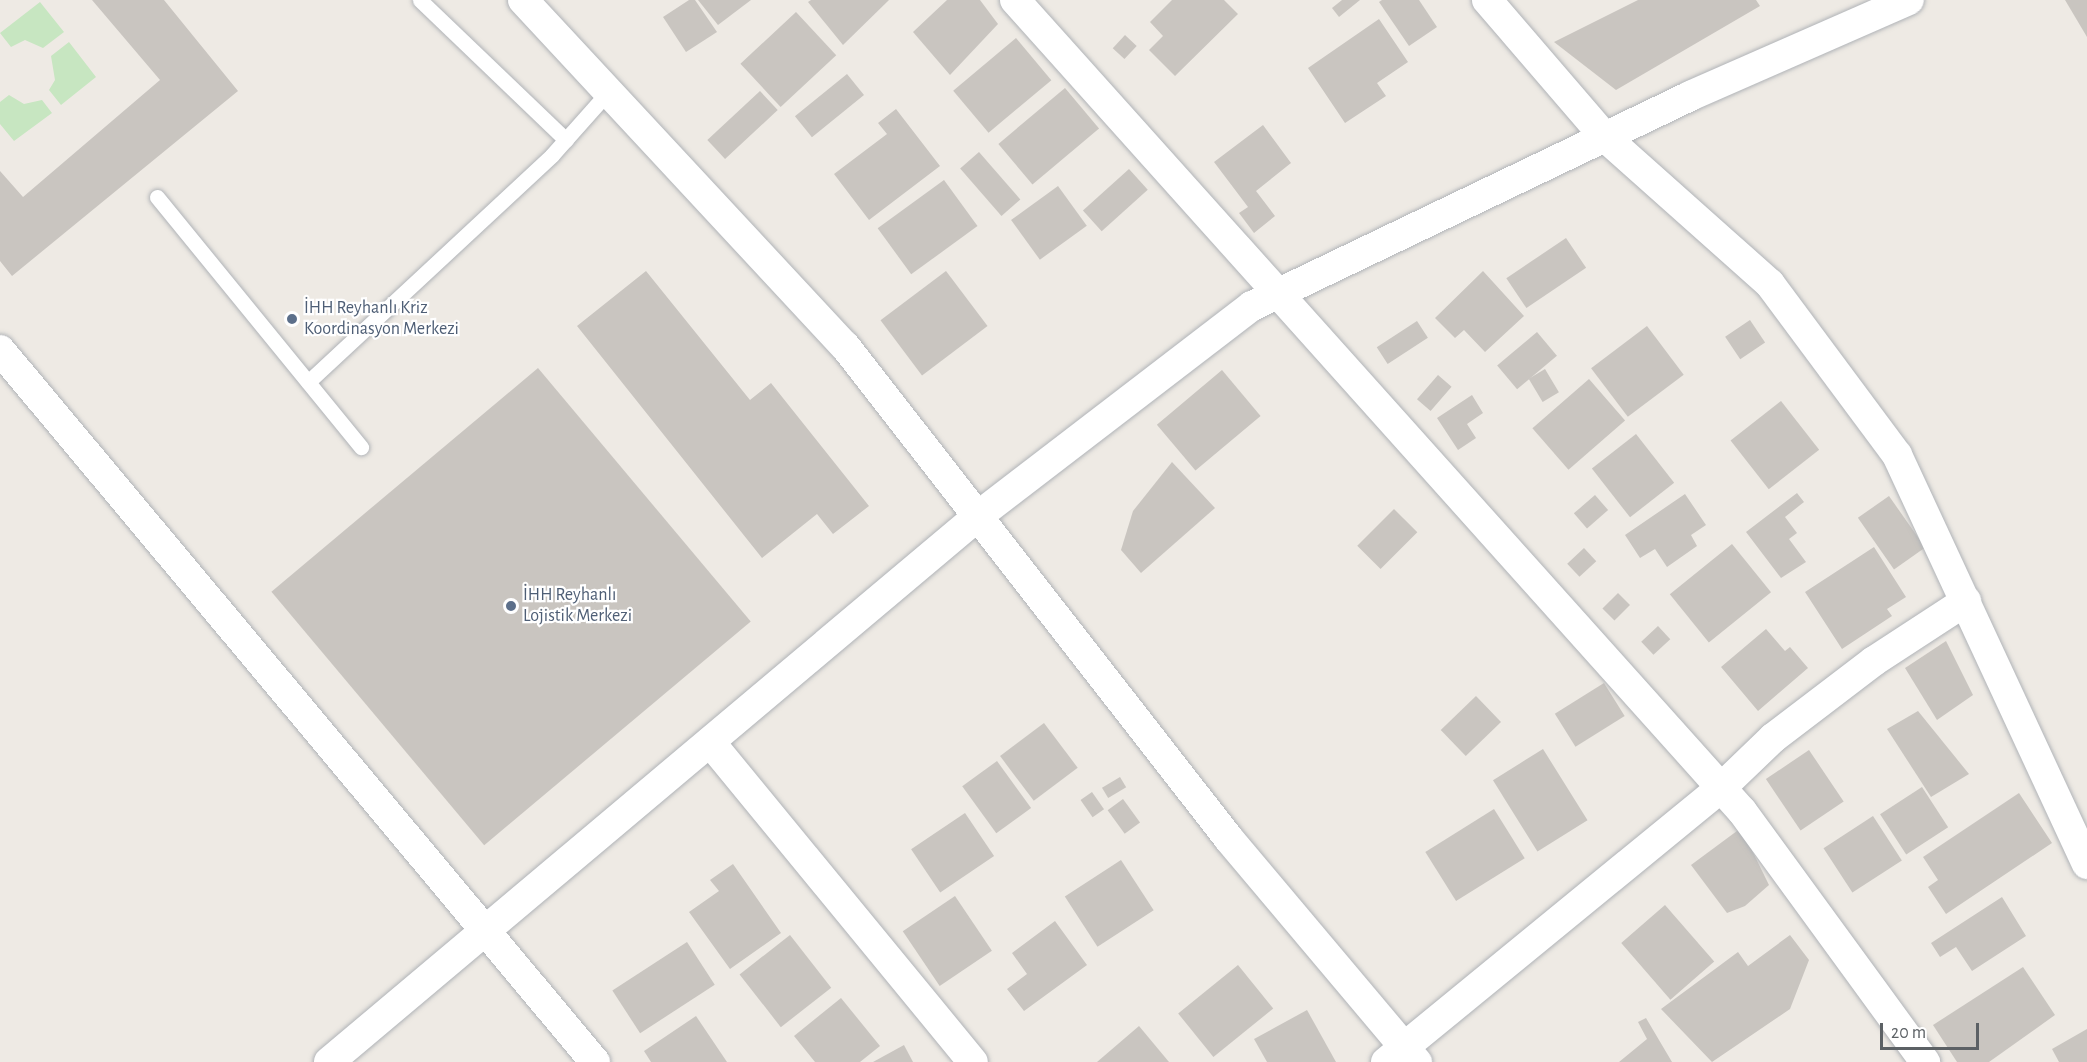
<!DOCTYPE html>
<html>
<head>
<meta charset="utf-8">
<style>
  body { margin:0 }
  #map { position:relative; width:2087px; height:1062px; overflow:hidden; background:#eeeae4; font-family:"Alegreya Sans",sans-serif }
  div>[style] { position:absolute }
  [style*='--x'] { left:calc(var(--x)*1px); top:calc(var(--y)*1px); width:calc(var(--w)*1px); rotate:calc(var(--a)*1deg) }
  .green>* { inset:0; background:#c7e6c1 }
  .building>* { inset:0; background:#c9c5c0; transform-origin:0 0 }
  .roads { filter:drop-shadow(0 0 2px #b0b3b7) drop-shadow(0 0 2px #b0b3b7) }
  .lane>* { height:15px; margin:-7.5px; padding:0 7.5px; transform-origin:7.5px; border-radius:7.5px; background:#fff }
  .street>* { height:30px; margin:-15px; padding:0 15px; transform-origin:15px; border-radius:15px; background:#fff }
  .dots>* { width:16px; height:16px; translate:-50% -50%; box-sizing:border-box; border:3px solid #fff; border-radius:50% }
  span { translate:-50% -50%; white-space:nowrap; text-align:center; line-height:1.15; -webkit-text-stroke:4.5px #fff; paint-order:stroke }
  .service-label { font-size:18px; color:#4e5e75 }
  .left { translate:0 -50%; text-align:left }
  .scale { position:absolute; left:1880px; top:1023px; width:99px; height:27px; box-sizing:border-box; border:3px solid #5c6165; border-top:0; padding-left:8px; font-size:18px; line-height:21px; white-space:nowrap; color:#5c6165; -webkit-text-stroke:4px #fff; paint-order:stroke }
</style>
</head>
<body>
<div id="map">
  <div class="green">
    <div style="clip-path:polygon(40px 2px,64px 32px,43px 48px,25px 40px,11px 47px,0 33px)"></div>
    <div style="clip-path:polygon(69px 42px,96px 77px,61px 105px,49px 90px,55px 80px,51px 56px)"></div>
    <div style="clip-path:polygon(9px 95px,24px 104px,42px 100px,52px 113px,14px 141px,0 124px,0 102px)"></div>
  </div>
  <div class="building">
    <div style="clip-path:polygon(92px 0,164px 0,238px 91px,12px 276px,0 261px,0 171px,23px 197px,160px 80px)"></div>
    <div style="clip-path:polygon(689px 0,695px 0,717px 32px,686px 52px,663px 17px)"></div>
    <div style="clip-path:polygon(698px 0,751px 0,718px 25px)"></div>
    <div style="clip-path:polygon(811px 0,889px 0,843px 45px,808px 2px)"></div>
    <div style="clip-path:polygon(947px 0,980px 0,998px 24px,950px 75px,913px 32px)"></div>
    <div style="clip-path:polygon(1172px 0,1224px 0,1238px 14px,1175px 76px,1149px 50px,1163px 36px,1150px 22px)"></div>
    <div style="clip-path:polygon(1342px 0,1360px 0,1339px 17px,1332px 8px)"></div>
    <div style="clip-path:polygon(1382px 0,1419px 0,1437px 27px,1409px 46px,1379px 2px)"></div>
    <div style="clip-path:polygon(1638px 0,1756px 0,1760px 6px,1616px 90px,1554px 42px)"></div>
    <div style="clip-path:polygon(2065px 0,2087px 0,2087px 37px)"></div>
    <div style="left:796px;top:12px;width:59px;height:76px;rotate:47deg"></div>
    <div style="clip-path:polygon(1379px 19px,1408px 62px,1377px 83px,1386px 96px,1345px 123px,1308px 68px)"></div>
    <div style="left:1125px;top:35px;width:16px;height:18px;rotate:43deg"></div>
    <div style="left:1016px;top:38px;width:55px;height:82px;rotate:50deg"></div>
    <div style="left:847px;top:74px;width:27px;height:67px;rotate:51deg"></div>
    <div style="left:1065px;top:88px;width:53px;height:87px;rotate:50deg"></div>
    <div style="left:760px;top:91px;width:26px;height:72px;rotate:47deg"></div>
    <div style="clip-path:polygon(896px 109px,940px 166px,869px 220px,834px 174px,887px 134px,878px 123px)"></div>
    <div style="clip-path:polygon(1263px 125px,1291px 163px,1256px 191px,1275px 216px,1254px 233px,1239px 213px,1248px 207px,1214px 162px)"></div>
    <div style="left:979px;top:152px;width:63px;height:25px;rotate:49deg"></div>
    <div style="left:1129px;top:169px;width:28px;height:62px;rotate:48deg"></div>
    <div style="left:944px;top:180px;width:57px;height:82px;rotate:54deg"></div>
    <div style="left:1058px;top:186px;width:49px;height:58px;rotate:54deg"></div>
    <div style="left:1566px;top:238px;width:36px;height:72px;rotate:56deg"></div>
    <div style="clip-path:polygon(646px 271px,750px 400px,771px 383px,869px 506px,833px 534px,817px 514px,762px 558px,577px 326px)"></div>
    <div style="left:946px;top:271px;width:69px;height:82px;rotate:53deg"></div>
    <div style="clip-path:polygon(1483px 271px,1524px 316px,1485px 352px,1464px 330px,1455px 338px,1435px 318px)"></div>
    <div style="left:1750px;top:320px;width:27px;height:30px;rotate:56deg"></div>
    <div style="left:1417px;top:321px;width:20px;height:48px;rotate:57deg"></div>
    <div style="left:1647px;top:326px;width:61px;height:70px;rotate:53deg"></div>
    <div style="left:1537px;top:332px;width:31px;height:52px;rotate:50deg"></div>
    <div style="left:538px;top:368px;width:331px;height:348px;rotate:50deg"></div>
    <div style="left:1545px;top:369px;width:27px;height:19px;rotate:59deg"></div>
    <div style="left:1222px;top:370px;width:60px;height:85px;rotate:50deg"></div>
    <div style="left:1438px;top:375px;width:18px;height:32px;rotate:41deg"></div>
    <div style="left:1589px;top:379px;width:55px;height:75px;rotate:49deg"></div>
    <div style="clip-path:polygon(1472px 395px,1483px 413px,1467px 424px,1476px 438px,1458px 450px,1437px 418px)"></div>
    <div style="left:1781px;top:401px;width:62px;height:64px;rotate:52deg"></div>
    <div style="left:1636px;top:434px;width:62px;height:56px;rotate:52deg"></div>
    <div style="clip-path:polygon(1172px 462px,1215px 508px,1141px 573px,1121px 550px,1133px 511px)"></div>
    <div style="clip-path:polygon(1797px 493px,1804px 502px,1785px 517px,1797px 533px,1789px 539px,1806px 562px,1781px 578px,1746px 532px)"></div>
    <div style="clip-path:polygon(1685px 494px,1706px 525px,1691px 535px,1697px 546px,1667px 567px,1655px 549px,1640px 558px,1625px 535px)"></div>
    <div style="left:1595px;top:495px;width:20px;height:28px;rotate:49deg"></div>
    <div style="left:1889px;top:496px;width:63px;height:38px;rotate:55deg"></div>
    <div style="left:1394px;top:509px;width:33px;height:52px;rotate:45deg"></div>
    <div style="left:1732px;top:544px;width:62px;height:80px;rotate:51deg"></div>
    <div style="clip-path:polygon(1874px 547px,1906px 597px,1887px 609px,1892px 616px,1842px 649px,1805px 592px)"></div>
    <div style="left:1584px;top:548px;width:18px;height:23px;rotate:47deg"></div>
    <div style="left:1618px;top:593px;width:17px;height:22px;rotate:45deg"></div>
    <div style="left:1658px;top:626px;width:18px;height:23px;rotate:47deg"></div>
    <div style="clip-path:polygon(1766px 629px,1785px 651px,1790px 647px,1808px 668px,1758px 711px,1721px 667px)"></div>
    <div style="clip-path:polygon(1946px 641px,1973px 695px,1937px 720px,1905px 668px)"></div>
    <div style="left:1604px;top:683px;width:39px;height:58px;rotate:58deg"></div>
    <div style="left:1476px;top:696px;width:36px;height:49px;rotate:46deg"></div>
    <div style="clip-path:polygon(1918px 711px,1969px 774px,1931px 797px,1887px 729px)"></div>
    <div style="left:1044px;top:723px;width:56px;height:55px;rotate:53deg"></div>
    <div style="left:1543px;top:749px;width:84px;height:59px;rotate:58deg"></div>
    <div style="left:1809px;top:750px;width:62px;height:52px;rotate:56deg"></div>
    <div style="left:997px;top:761px;width:58px;height:43px;rotate:54deg"></div>
    <div style="left:1120px;top:777px;width:12px;height:21px;rotate:59deg"></div>
    <div style="left:1922px;top:787px;width:48px;height:50px;rotate:57deg"></div>
    <div style="left:1092px;top:792px;width:21px;height:14px;rotate:55deg"></div>
    <div style="clip-path:polygon(2019px 793px,2052px 843px,1946px 914px,1928px 887px,1938px 880px,1923px 857px)"></div>
    <div style="left:1123px;top:799px;width:29px;height:19px;rotate:54deg"></div>
    <div style="left:1494px;top:809px;width:58px;height:81px;rotate:58deg"></div>
    <div style="left:965px;top:813px;width:52px;height:65px;rotate:56deg"></div>
    <div style="left:1873px;top:816px;width:53px;height:59px;rotate:57deg"></div>
    <div style="clip-path:polygon(1741px 828px,1769px 885px,1745px 906px,1727px 913px,1691px 865px)"></div>
    <div style="left:1121px;top:860px;width:60px;height:67px;rotate:57deg"></div>
    <div style="clip-path:polygon(733px 864px,781px 933px,730px 969px,689px 912px,719px 891px,710px 880px)"></div>
    <div style="left:955px;top:896px;width:66px;height:63px;rotate:56deg"></div>
    <div style="clip-path:polygon(2002px 897px,2026px 936px,1972px 971px,1956px 947px,1940px 957px,1931px 943px)"></div>
    <div style="left:1665px;top:905px;width:75px;height:58px;rotate:49deg"></div>
    <div style="clip-path:polygon(1055px 921px,1087px 965px,1024px 1011px,1007px 989px,1027px 974px,1012px 953px)"></div>
    <div style="left:790px;top:935px;width:67px;height:64px;rotate:52deg"></div>
    <div style="clip-path:polygon(1790px 935px,1809px 960px,1790px 1009px,1712px 1062px,1661px 1009px,1738px 952px,1748px 966px)"></div>
    <div style="left:687px;top:942px;width:51px;height:89px;rotate:57deg"></div>
    <div style="left:1238px;top:965px;width:56px;height:77px;rotate:51deg"></div>
    <div style="clip-path:polygon(2023px 967px,2055px 1015px,1989px 1062px,1957px 1062px,1933px 1025px)"></div>
    <div style="clip-path:polygon(841px 998px,880px 1046px,860px 1062px,815px 1062px,794px 1036px)"></div>
    <div style="clip-path:polygon(1307px 1010px,1336px 1062px,1267px 1062px,1254px 1039px)"></div>
    <div style="clip-path:polygon(696px 1016px,727px 1062px,651px 1062px,644px 1051px)"></div>
    <div style="clip-path:polygon(1646px 1018px,1672px 1062px,1619px 1062px,1647px 1039px,1638px 1022px)"></div>
    <div style="clip-path:polygon(1139px 1026px,1169px 1062px,1097px 1062px)"></div>
    <div style="clip-path:polygon(2087px 1029px,2087px 1062px,2059px 1062px,2052px 1049px)"></div>
    <div style="clip-path:polygon(904px 1045px,913px 1062px,873px 1062px)"></div>
  </div>
  <div class="roads">
    <div class="lane">
      <div style="--x:420;--y:0;--w:202;--a:43.8"></div>
      <div style="--x:157;--y:197;--w:323;--a:50.8"></div>
      <div style="--x:308;--y:382;--w:333;--a:-42.9"></div>
      <div style="--x:552;--y:155;--w:84;--a:-48.4"></div>
    </div>
    <div class="street">
      <div style="--x:523;--y:0;--w:473;--a:47.1"></div>
      <div style="--x:845;--y:346;--w:625;--a:52.08"></div>
      <div style="--x:1229;--y:839;--w:292;--a:49.9"></div>
      <div style="--x:1015;--y:0;--w:1089;--a:48.13"></div>
      <div style="--x:1742;--y:811;--w:311;--a:53.9"></div>
      <div style="--x:1487;--y:0;--w:181;--a:49.3"></div>
      <div style="--x:1605;--y:137;--w:221;--a:41.7"></div>
      <div style="--x:1770;--y:284;--w:213;--a:53.4"></div>
      <div style="--x:1897;--y:455;--w:451;--a:65.1"></div>
      <div style="--x:0;--y:350;--w:928;--a:50.12"></div>
      <div style="--x:710;--y:742;--w:414;--a:50.6"></div>
      <div style="--x:329;--y:1062;--w:848;--a:-40.07"></div>
      <div style="--x:978;--y:516;--w:345;--a:-37.5"></div>
      <div style="--x:1252;--y:306;--w:486;--a:-25.6"></div>
      <div style="--x:1690;--y:96;--w:239;--a:-23.7"></div>
      <div style="--x:1386;--y:1062;--w:433;--a:-39.3"></div>
      <div style="--x:1721;--y:788;--w:72;--a:-43.9"></div>
      <div style="--x:1773;--y:738;--w:127;--a:-37.3"></div>
      <div style="--x:1874;--y:661;--w:110;--a:-33.1"></div>
    </div>
  </div>
  <div class="dots">
    <div style="left:292px;top:319px;background:#5c6f8a"></div>
    <div style="left:511px;top:606px;background:#5c6f8a"></div>
  </div>
  <div class="service-label">
    <span class="left" style="left:304px;top:319px">İHH Reyhanlı Kriz<br>Koordinasyon Merkezi</span>
    <span class="left" style="left:523px;top:606px">İHH Reyhanlı<br>Lojistik Merkezi</span>
  </div>
  <div class="scale">20 m</div>
</div>
</body>
</html>
